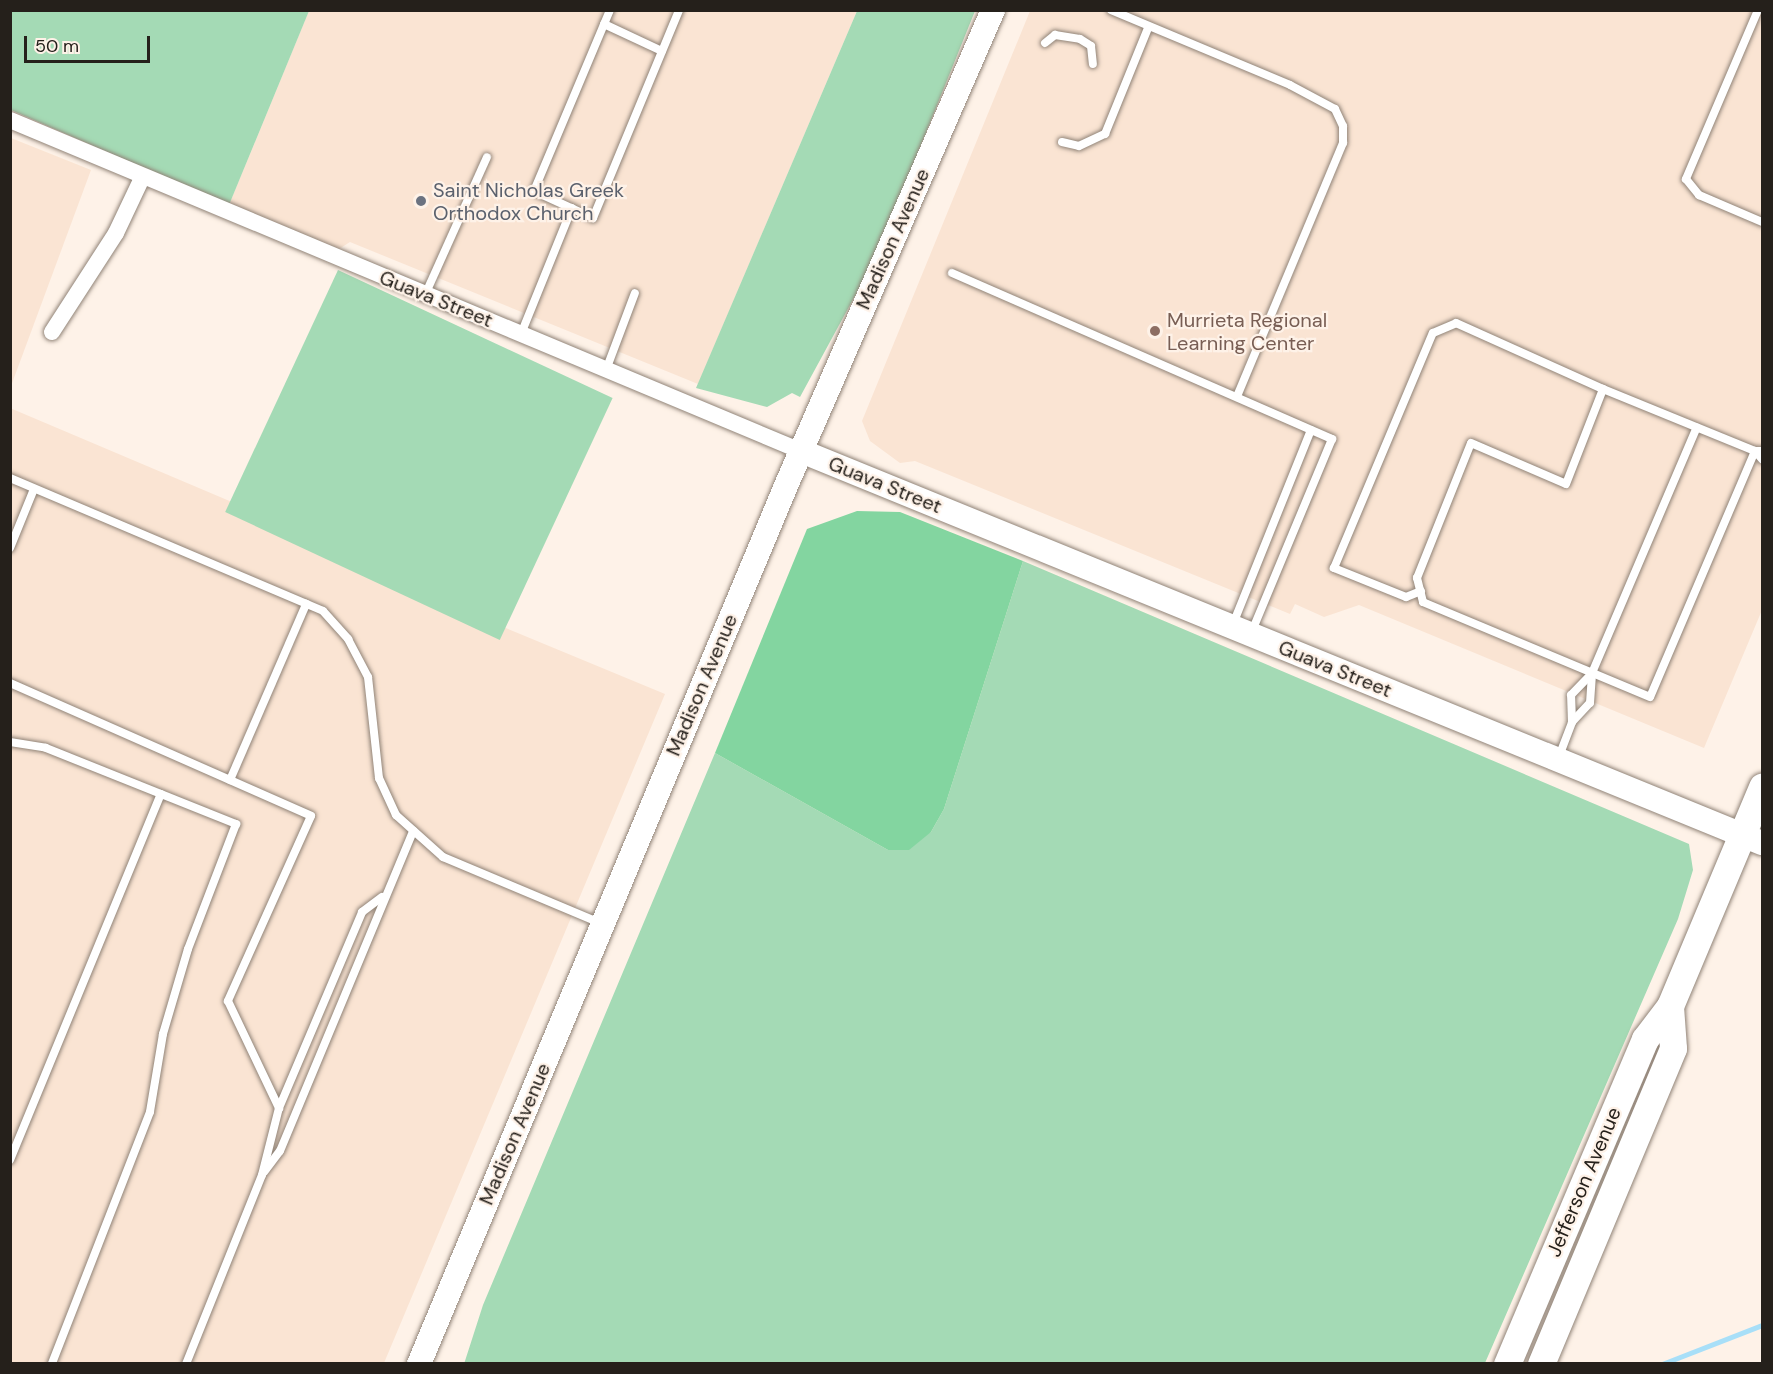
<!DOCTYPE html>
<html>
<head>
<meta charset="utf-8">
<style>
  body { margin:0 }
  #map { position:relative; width:1773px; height:1374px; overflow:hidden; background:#fef2e8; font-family:"DM Sans",sans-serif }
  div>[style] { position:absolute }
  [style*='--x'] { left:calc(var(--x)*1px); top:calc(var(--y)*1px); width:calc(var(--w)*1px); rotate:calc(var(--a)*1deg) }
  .built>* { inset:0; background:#fae4d3 }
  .green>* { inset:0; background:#a4dab5; transform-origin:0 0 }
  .forest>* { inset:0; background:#83d5a0 }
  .stream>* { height:5px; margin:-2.5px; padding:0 2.5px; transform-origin:2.5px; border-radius:2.5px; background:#a8dff8 }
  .roads { filter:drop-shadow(0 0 2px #908377) drop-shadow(0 0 2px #908377) }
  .lane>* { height:8px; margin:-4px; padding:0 4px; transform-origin:4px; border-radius:4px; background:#fff }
  .street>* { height:16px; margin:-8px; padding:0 8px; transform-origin:8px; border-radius:8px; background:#fff }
  .secondary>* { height:24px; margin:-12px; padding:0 12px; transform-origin:12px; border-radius:12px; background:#fff }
  .primary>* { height:27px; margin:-13.5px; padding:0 13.5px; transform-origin:13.5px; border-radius:13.5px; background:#fff }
  .dots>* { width:16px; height:16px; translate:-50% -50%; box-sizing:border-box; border:3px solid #fef2e8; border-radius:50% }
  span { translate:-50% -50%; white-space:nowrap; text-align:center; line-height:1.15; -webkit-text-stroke:4.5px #fef2e8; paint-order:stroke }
  .worship-label { font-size:20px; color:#5b616d }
  .left { translate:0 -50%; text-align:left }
  .street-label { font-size:20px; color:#25201b }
  .education-label { font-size:20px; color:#785e54 }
  .frame { position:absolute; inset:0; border:12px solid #25201b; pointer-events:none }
  .scale { position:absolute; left:24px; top:36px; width:126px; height:27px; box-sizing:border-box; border:3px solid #25201b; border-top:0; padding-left:8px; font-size:18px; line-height:21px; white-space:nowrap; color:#25201b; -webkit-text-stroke:4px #fef2e8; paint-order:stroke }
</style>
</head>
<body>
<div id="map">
  <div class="built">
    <div style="clip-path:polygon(309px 11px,857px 11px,698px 384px,350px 242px,339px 249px,229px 205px)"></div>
    <div style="clip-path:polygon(1030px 11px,1762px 11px,1762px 610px,1704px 748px,1359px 605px,1324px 617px,1295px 604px,1290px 614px,915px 461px,900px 463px,870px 441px,862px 421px)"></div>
    <div style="clip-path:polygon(11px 138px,91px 170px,11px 386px)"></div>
    <div style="clip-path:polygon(10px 408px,239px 505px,235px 516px,665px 694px,384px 1363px,11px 1363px)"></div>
  </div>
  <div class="green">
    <div style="clip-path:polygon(11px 11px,309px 11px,229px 205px,11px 110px)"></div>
    <div style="clip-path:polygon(857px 11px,975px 11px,875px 259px,800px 397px,792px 393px,767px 407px,696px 388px)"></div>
    <div style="left:338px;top:270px;width:303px;height:267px;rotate:25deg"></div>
    <div style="clip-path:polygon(1023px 561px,1689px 844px,1693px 870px,1678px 919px,1485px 1363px,464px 1364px,483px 1305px,715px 753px,888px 850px,931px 832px,944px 809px)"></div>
  </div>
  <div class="forest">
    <div style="clip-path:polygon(857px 511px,900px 512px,1023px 561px,944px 809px,931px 832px,909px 850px,888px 850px,715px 753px,807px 529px)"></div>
  </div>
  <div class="stream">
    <div style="--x:1662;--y:1364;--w:107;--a:-21.3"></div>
  </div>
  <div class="roads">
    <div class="lane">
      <div style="--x:610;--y:10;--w:196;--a:112.8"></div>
      <div style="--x:534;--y:191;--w:65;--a:24.6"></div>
      <div style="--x:593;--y:218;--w:225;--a:-67.5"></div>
      <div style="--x:1111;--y:10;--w:194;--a:22.7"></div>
      <div style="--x:1290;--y:85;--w:51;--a:28.1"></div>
      <div style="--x:1335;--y:109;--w:19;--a:65"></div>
      <div style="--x:1343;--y:126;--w:17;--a:90"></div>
      <div style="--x:1343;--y:143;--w:275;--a:112.7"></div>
      <div style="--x:1758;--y:10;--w:184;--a:113.1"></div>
      <div style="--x:1686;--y:179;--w:21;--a:51"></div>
      <div style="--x:1699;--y:195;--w:69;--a:23.2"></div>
      <div style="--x:604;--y:24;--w:64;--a:25"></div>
      <div style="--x:1045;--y:43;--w:13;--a:-39"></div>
      <div style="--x:1055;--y:35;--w:25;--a:9"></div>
      <div style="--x:1080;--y:39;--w:13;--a:32"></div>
      <div style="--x:1091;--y:46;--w:18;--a:84"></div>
      <div style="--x:1062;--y:142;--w:17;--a:13"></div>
      <div style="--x:1079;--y:146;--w:29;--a:-25"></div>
      <div style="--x:1105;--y:134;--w:114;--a:-67.9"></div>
      <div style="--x:952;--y:273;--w:415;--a:23.6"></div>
      <div style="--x:1332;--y:439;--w:211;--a:112.6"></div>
      <div style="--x:425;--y:295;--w:151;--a:-65.8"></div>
      <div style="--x:521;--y:334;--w:136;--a:-68"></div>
      <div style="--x:606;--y:370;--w:82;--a:-69.4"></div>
      <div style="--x:1603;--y:389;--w:164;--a:22.2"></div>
      <div style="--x:1755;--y:451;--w:267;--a:113.1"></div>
      <div style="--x:1650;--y:697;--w:246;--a:-157.3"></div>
      <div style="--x:1423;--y:602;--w:25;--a:-104"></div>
      <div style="--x:1417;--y:578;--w:145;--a:-68.2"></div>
      <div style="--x:1471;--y:443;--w:103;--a:23.3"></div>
      <div style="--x:1566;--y:484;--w:102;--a:-68.7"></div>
      <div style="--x:1762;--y:451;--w:7;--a:180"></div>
      <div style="--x:1755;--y:451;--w:11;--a:49"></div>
      <div style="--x:10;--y:478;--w:340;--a:23"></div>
      <div style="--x:323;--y:611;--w:38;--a:48"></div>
      <div style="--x:348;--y:639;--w:43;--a:62.2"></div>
      <div style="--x:368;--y:677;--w:102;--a:83.8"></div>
      <div style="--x:379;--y:778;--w:41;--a:65.3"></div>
      <div style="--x:396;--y:815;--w:63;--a:41.8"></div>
      <div style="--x:443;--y:857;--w:173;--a:22.8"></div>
      <div style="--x:10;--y:548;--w:64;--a:-67.9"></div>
      <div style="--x:1421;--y:591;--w:16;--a:158"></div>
      <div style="--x:1406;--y:597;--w:78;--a:-158.1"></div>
      <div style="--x:1334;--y:568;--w:255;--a:-67.2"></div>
      <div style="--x:1433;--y:333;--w:25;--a:-23"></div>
      <div style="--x:1456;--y:323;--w:161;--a:24.2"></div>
      <div style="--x:1233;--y:624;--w:209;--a:-68.1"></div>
      <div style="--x:10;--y:683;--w:329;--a:23.8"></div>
      <div style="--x:311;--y:816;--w:203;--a:114.2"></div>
      <div style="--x:228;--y:1001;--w:119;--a:64.5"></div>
      <div style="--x:1572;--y:722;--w:27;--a:-92"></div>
      <div style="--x:1571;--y:695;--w:30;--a:-46"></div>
      <div style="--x:10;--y:742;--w:36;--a:9"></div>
      <div style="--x:46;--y:748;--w:205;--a:21.8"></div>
      <div style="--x:236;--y:824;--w:134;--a:111"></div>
      <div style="--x:188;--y:949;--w:89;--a:106.4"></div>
      <div style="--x:163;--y:1034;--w:79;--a:99.5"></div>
      <div style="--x:150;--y:1112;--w:270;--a:111.3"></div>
      <div style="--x:1558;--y:759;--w:40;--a:-69"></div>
      <div style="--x:1572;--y:722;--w:26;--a:-47"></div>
      <div style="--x:1590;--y:703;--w:30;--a:-86"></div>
      <div style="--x:1592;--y:673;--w:267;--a:-66.9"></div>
      <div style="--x:230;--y:780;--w:192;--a:-66.6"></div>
      <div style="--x:10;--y:1160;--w:396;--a:-67.6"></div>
      <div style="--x:264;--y:1172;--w:26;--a:-53"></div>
      <div style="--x:280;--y:1151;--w:347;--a:-67.4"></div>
      <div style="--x:186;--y:1364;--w:204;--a:-68.1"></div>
      <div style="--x:262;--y:1175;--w:69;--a:-75.8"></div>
      <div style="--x:279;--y:1108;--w:213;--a:-67"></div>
      <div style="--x:362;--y:912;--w:25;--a:-37"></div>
    </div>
    <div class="street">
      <div style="--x:10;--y:120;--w:857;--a:22.71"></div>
      <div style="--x:52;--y:332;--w:118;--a:-57.1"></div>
      <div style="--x:116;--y:233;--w:61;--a:-64.7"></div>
    </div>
    <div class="secondary">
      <div style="--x:801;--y:451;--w:1038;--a:22.19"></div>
      <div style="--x:419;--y:1364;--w:949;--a:-67.32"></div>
      <div style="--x:785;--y:488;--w:521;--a:-66.48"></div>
    </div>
    <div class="primary">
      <div style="--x:1507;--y:1364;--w:353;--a:-67"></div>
      <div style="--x:1645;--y:1039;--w:41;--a:-52.9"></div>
      <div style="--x:1670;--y:1006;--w:238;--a:-67.2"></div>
      <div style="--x:1541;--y:1364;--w:342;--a:-67.3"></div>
      <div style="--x:1673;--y:1048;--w:42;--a:-94.1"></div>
    </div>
  </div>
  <div class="dots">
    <div style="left:421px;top:201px;background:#6b7280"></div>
    <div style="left:1155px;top:331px;background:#8d6e63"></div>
  </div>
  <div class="worship-label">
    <span class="left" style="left:433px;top:202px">Saint Nicholas Greek<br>Orthodox Church</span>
  </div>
  <div class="street-label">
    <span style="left:893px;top:239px;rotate:-66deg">Madison Avenue</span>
    <span style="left:436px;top:299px;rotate:22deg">Guava Street</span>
    <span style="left:885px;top:485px;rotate:22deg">Guava Street</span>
    <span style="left:1335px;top:669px;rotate:22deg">Guava Street</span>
    <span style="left:702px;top:685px;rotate:-67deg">Madison Avenue</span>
    <span style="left:515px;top:1134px;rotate:-67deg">Madison Avenue</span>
    <span style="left:1584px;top:1182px;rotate:-67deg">Jefferson Avenue</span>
  </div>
  <div class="education-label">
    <span class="left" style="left:1167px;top:332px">Murrieta Regional<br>Learning Center</span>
  </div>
  <div class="frame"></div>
  <div class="scale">50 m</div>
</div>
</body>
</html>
